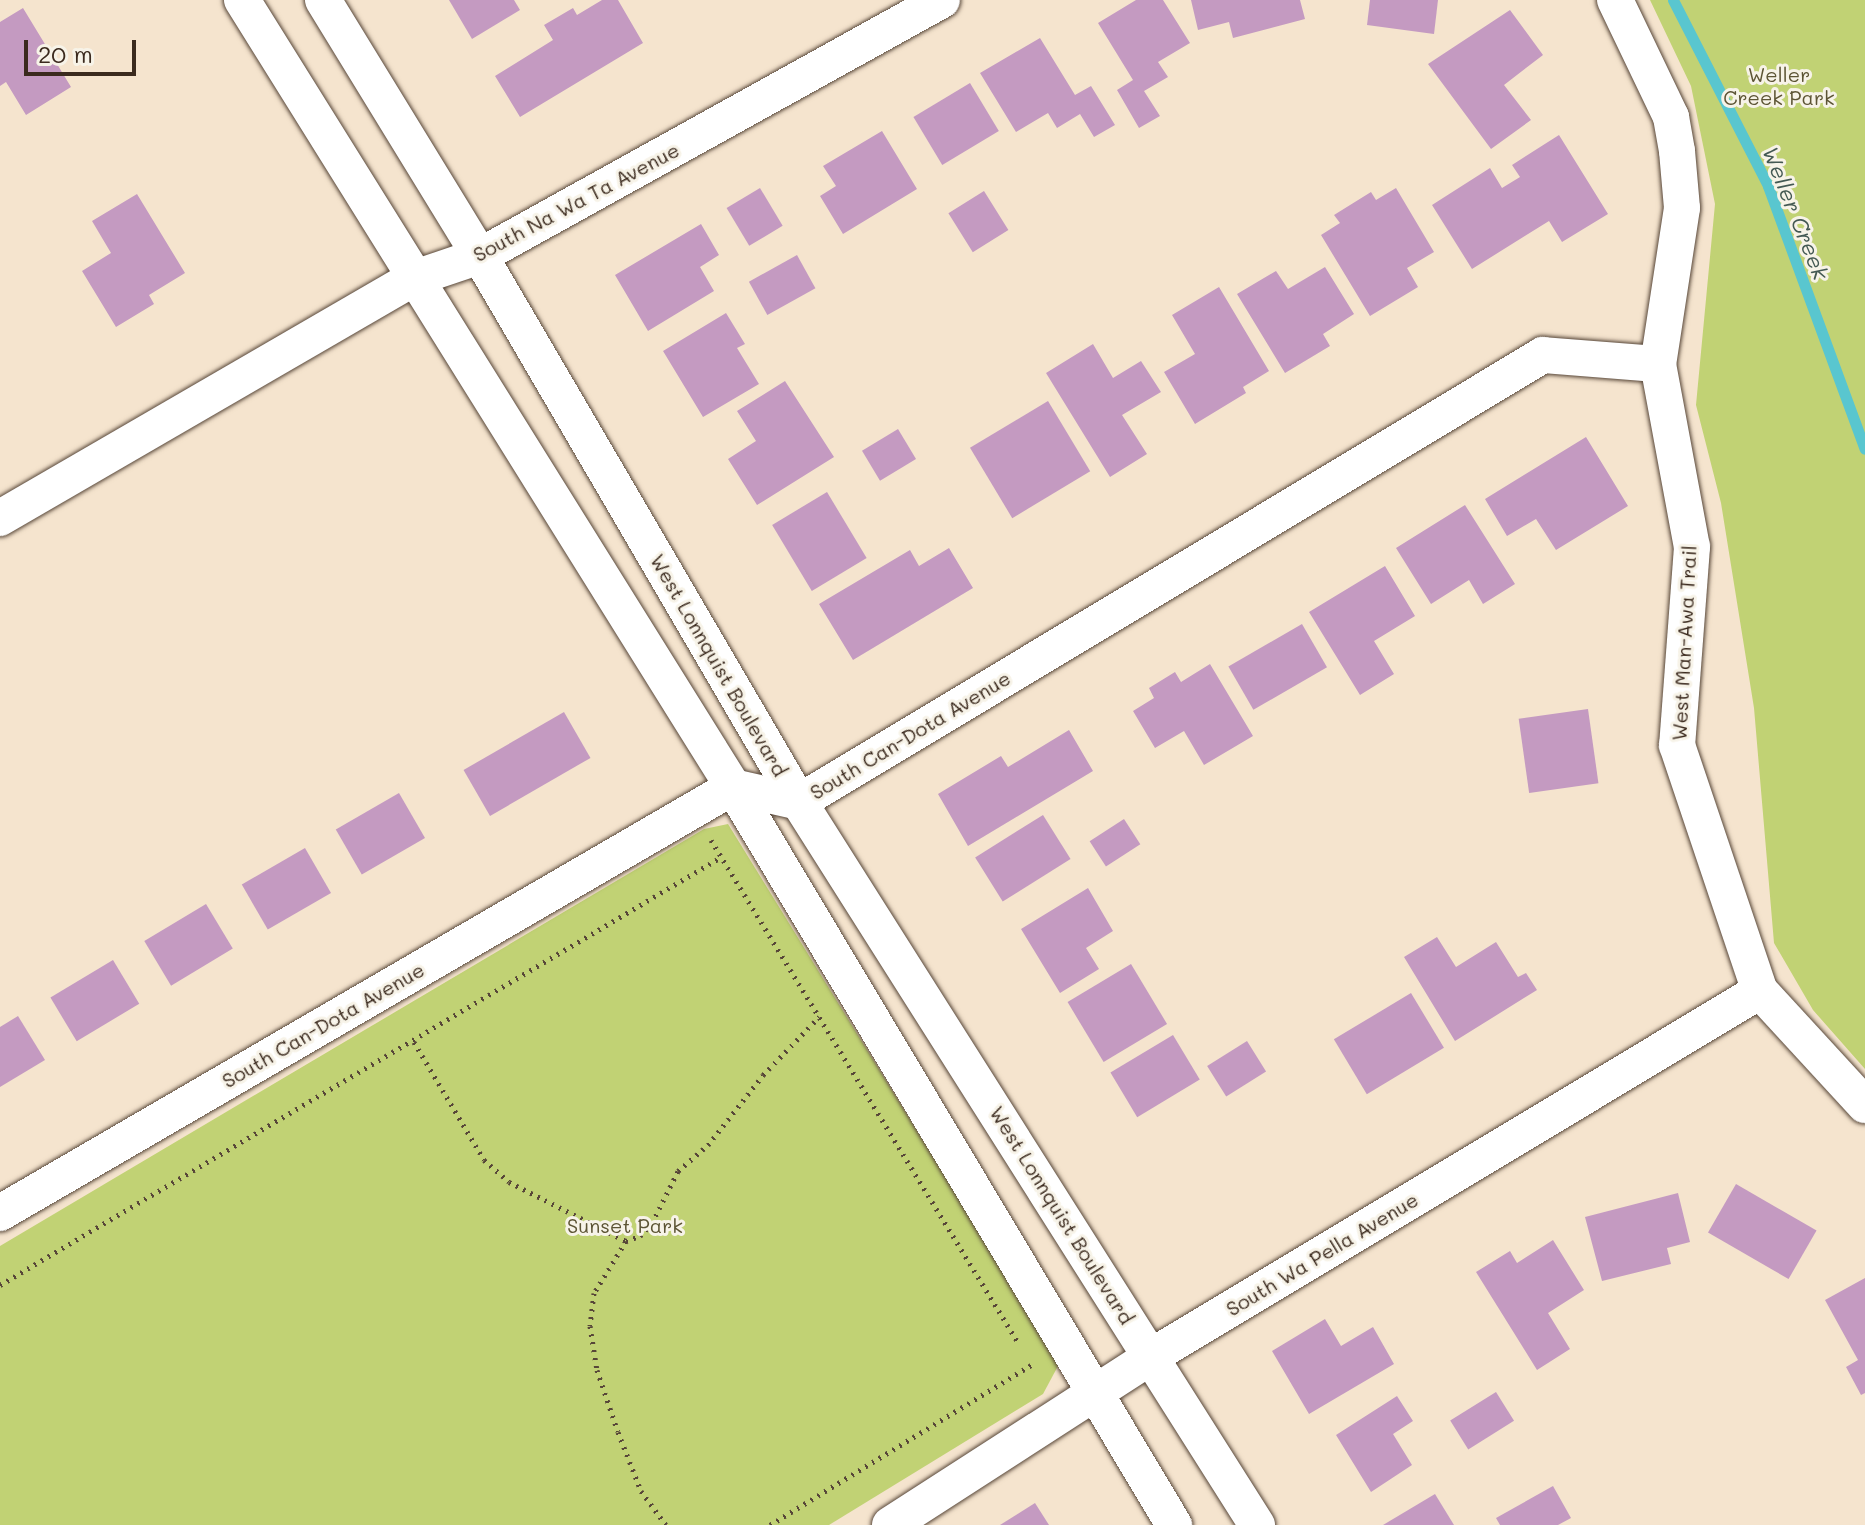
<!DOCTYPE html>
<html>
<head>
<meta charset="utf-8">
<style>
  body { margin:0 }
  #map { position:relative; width:1865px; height:1525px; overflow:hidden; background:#f5e4ce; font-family:Mali,sans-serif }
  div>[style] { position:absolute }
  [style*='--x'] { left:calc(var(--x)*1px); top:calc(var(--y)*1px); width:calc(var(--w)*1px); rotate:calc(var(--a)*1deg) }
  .green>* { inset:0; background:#c1d274 }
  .stream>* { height:11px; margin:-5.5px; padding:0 5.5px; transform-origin:5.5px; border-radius:5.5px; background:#59c6cf }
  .building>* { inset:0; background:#c49ac1; transform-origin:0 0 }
  .path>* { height:5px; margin-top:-2.5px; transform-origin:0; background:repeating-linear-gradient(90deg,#574638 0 2px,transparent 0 8px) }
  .roads { filter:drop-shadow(0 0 2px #574638) drop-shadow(0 0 2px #574638) }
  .minor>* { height:36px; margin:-18px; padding:0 18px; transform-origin:18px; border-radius:18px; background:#fff }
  span { translate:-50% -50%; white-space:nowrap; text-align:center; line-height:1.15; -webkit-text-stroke:6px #f7f3e8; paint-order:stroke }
  .park-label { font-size:20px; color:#5c5434 }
  .street-label { font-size:20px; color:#3b2a1e }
  .water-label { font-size:22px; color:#445953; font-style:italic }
  .scale { position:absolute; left:24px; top:40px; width:112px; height:36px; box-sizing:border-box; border:4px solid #3b2a1e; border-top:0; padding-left:10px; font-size:24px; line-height:28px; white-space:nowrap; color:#3b2a1e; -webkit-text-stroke:6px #f7f3e8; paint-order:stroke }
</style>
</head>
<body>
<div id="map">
  <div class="green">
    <div style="clip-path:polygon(1650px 0,1865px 0,1865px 1069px,1813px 1010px,1774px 943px,1754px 708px,1721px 503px,1696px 405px,1715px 204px,1691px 86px)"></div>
    <div style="clip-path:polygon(728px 824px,1050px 1347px,1058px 1366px,1043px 1394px,829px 1525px,0 1525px,0 1246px,704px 829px)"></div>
  </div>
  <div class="stream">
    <div style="--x:1673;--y:0;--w:209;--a:62.9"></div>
    <div style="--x:1768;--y:186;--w:280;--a:69.8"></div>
  </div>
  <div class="building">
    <div style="clip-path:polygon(449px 0,514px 0,520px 10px,472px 39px)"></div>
    <div style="clip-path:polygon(602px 0,618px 0,643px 43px,520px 117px,495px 76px,553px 40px,544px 25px,573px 8px,577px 15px)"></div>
    <div style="clip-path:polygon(1136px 0,1163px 0,1190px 43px,1158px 62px,1168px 77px,1144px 91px,1160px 116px,1139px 128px,1117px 90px,1133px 80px,1098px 23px)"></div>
    <div style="clip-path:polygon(1191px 0,1300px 0,1305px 19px,1233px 38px,1229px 22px,1198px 30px)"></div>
    <div style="clip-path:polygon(1370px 0,1438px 0,1434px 34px,1367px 25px)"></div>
    <div style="clip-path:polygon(23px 8px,71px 87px,26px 115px,6px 82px,0 86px,0 22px)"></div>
    <div style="clip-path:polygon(1510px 10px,1543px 55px,1504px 85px,1531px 120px,1491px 149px,1428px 64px)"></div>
    <div style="clip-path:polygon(1040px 38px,1075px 95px,1091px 86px,1115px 125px,1094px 137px,1080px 114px,1057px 128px,1048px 113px,1016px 132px,980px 73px)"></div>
    <div style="left:970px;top:83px;width:56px;height:66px;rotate:59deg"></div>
    <div style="clip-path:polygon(882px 131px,917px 189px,843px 234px,820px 196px,836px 186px,823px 166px)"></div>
    <div style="clip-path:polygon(1559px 135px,1608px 214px,1562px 242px,1549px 221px,1472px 269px,1432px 205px,1490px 168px,1502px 188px,1520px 177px,1512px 165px)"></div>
    <div style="left:760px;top:188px;width:44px;height:39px;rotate:59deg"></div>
    <div style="clip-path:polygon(1396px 188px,1434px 252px,1407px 268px,1418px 287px,1370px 316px,1321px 235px,1340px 223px,1334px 215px,1371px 192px,1376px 200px)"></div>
    <div style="left:984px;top:191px;width:46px;height:42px;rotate:58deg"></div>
    <div style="clip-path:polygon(137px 194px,185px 273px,149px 295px,154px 304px,116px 327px,82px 271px,111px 253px,92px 221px)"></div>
    <div style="clip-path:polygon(701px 224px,719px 255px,700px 267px,714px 291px,648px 331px,615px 275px)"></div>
    <div style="left:797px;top:255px;width:38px;height:55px;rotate:61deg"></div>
    <div style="clip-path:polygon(1325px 267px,1354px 314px,1323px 334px,1330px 346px,1285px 373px,1237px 294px,1276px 271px,1288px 289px)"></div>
    <div style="clip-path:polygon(1219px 287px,1269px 371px,1243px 387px,1246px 393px,1195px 424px,1164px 372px,1195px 354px,1172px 315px)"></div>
    <div style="clip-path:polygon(726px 313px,745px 344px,737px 348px,759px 384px,703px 417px,663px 351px)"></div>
    <div style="clip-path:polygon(1093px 344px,1113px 378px,1141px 361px,1161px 392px,1122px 415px,1147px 454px,1110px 477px,1046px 373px)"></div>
    <div style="clip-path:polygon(785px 381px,834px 457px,757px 505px,728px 459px,756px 441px,737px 411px)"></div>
    <div style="left:1048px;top:401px;width:82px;height:91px;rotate:59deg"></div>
    <div style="left:898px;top:429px;width:35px;height:42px;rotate:59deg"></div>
    <div style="clip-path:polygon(1586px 437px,1628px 506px,1556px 550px,1536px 519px,1507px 536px,1485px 499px)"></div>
    <div style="left:827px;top:492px;width:77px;height:64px;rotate:59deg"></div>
    <div style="clip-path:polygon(1465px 505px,1515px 584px,1483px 604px,1469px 580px,1431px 604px,1396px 548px)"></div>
    <div style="clip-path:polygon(949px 548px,973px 588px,853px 660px,819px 604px,910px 550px,919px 566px)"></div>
    <div style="clip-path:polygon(1385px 566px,1415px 616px,1374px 641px,1394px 674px,1360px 695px,1309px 612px)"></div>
    <div style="left:1302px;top:624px;width:50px;height:85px;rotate:60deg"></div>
    <div style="clip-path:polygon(1210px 664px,1253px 736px,1204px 765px,1184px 731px,1155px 748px,1133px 711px,1154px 698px,1149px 688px,1175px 672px,1181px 682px)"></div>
    <div style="left:1588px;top:709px;width:75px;height:70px;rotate:82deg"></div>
    <div style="left:564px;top:712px;width:53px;height:116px;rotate:60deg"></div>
    <div style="clip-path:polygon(1069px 730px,1093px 771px,968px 846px,938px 794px,1001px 756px,1008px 767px)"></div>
    <div style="left:399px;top:793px;width:52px;height:73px;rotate:60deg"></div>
    <div style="left:1043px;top:815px;width:52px;height:80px;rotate:58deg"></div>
    <div style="left:1124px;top:819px;width:30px;height:41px;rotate:57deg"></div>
    <div style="left:305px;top:848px;width:52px;height:73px;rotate:60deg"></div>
    <div style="clip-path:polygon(1088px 888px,1113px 931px,1086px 948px,1099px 969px,1060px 993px,1021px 929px)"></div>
    <div style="left:206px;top:904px;width:52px;height:72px;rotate:59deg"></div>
    <div style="clip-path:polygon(1437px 937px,1456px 967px,1496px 942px,1518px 977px,1526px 973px,1537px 990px,1455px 1041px,1404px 957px)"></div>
    <div style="left:113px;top:960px;width:51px;height:73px;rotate:59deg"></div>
    <div style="left:1131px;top:964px;width:70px;height:74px;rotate:59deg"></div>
    <div style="left:1411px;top:993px;width:64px;height:90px;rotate:59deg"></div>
    <div style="clip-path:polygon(18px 1016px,45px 1060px,0 1087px,0 1027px)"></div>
    <div style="left:1173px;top:1035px;width:52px;height:73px;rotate:59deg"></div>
    <div style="left:1247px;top:1041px;width:36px;height:47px;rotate:58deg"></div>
    <div style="left:1736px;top:1184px;width:93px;height:56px;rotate:30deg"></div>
    <div style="clip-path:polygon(1678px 1193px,1690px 1242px,1667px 1248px,1671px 1264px,1602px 1281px,1585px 1217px)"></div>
    <div style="clip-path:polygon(1553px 1240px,1584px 1290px,1548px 1313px,1570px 1349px,1537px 1370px,1476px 1272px,1510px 1251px,1517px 1263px)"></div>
    <div style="clip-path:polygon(1865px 1278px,1865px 1393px,1861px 1395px,1846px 1367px,1858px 1360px,1825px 1300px)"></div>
    <div style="clip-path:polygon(1325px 1319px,1341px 1346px,1373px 1327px,1394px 1364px,1309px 1414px,1272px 1351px)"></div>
    <div style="left:1496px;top:1392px;width:34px;height:54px;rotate:58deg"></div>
    <div style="clip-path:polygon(1397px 1396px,1413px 1421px,1393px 1434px,1412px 1465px,1371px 1492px,1336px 1435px)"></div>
    <div style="clip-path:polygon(1553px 1486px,1571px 1518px,1558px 1525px,1500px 1525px,1496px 1518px)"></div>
    <div style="clip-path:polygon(1435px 1494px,1454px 1525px,1383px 1525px)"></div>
    <div style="clip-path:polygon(1035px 1503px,1049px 1525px,1000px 1525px)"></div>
  </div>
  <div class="path">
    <div style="--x:711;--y:840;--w:591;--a:58.57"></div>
    <div style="--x:414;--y:1042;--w:137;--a:59.3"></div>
    <div style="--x:484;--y:1160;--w:33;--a:41"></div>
    <div style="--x:509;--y:1182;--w:131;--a:26.8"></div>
    <div style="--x:626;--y:1241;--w:61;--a:121.6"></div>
    <div style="--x:594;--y:1293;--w:33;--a:97"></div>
    <div style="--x:590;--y:1326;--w:45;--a:81"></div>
    <div style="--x:597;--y:1370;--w:65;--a:71.3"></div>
    <div style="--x:618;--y:1432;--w:63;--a:68.7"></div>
    <div style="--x:641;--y:1491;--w:42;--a:53.7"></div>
    <div style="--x:626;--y:1241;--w:15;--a:-20"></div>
    <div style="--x:640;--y:1236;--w:18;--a:-47"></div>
    <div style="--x:652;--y:1223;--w:58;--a:-63.4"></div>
    <div style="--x:678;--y:1171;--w:40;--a:-41"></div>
    <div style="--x:708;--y:1145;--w:89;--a:-51.8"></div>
    <div style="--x:763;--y:1075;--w:81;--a:-46"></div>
    <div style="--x:0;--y:1285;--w:838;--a:-30.69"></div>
    <div style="--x:770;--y:1525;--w:310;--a:-31.5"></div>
  </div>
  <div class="roads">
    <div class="minor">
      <div style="--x:242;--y:0;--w:928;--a:58.04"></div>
      <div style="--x:733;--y:787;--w:860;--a:59.14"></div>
      <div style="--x:323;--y:0;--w:300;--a:58.5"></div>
      <div style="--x:480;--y:256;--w:632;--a:59.7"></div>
      <div style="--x:799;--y:802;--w:856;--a:57.65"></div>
      <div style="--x:1615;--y:0;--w:130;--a:64.4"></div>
      <div style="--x:1671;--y:117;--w:35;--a:80"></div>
      <div style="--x:1677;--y:151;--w:57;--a:85"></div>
      <div style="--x:1682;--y:208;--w:158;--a:98.7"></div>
      <div style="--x:1658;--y:364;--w:186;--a:79.5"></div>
      <div style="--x:1692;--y:547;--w:199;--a:94.3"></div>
      <div style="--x:1677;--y:745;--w:260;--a:71.4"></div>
      <div style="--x:1760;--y:991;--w:155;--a:47.4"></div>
      <div style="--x:0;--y:518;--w:476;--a:-30.1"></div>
      <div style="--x:412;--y:279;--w:72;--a:-18.7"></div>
      <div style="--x:480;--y:256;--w:528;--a:-28.99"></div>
      <div style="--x:0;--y:1213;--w:848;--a:-30.16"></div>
      <div style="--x:733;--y:787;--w:68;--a:12.8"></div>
      <div style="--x:799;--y:802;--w:868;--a:-31"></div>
      <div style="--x:1543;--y:355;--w:115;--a:4.5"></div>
      <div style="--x:890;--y:1525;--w:312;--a:-32.8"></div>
      <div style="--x:1152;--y:1356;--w:709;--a:-30.98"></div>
    </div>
  </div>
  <div class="park-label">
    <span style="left:1779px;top:86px">Weller<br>Creek Park</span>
    <span style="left:625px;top:1225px">Sunset Park</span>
  </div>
  <div class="street-label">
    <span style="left:576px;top:202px;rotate:-28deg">South Na Wa Ta Avenue</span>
    <span style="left:1684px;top:643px;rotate:-87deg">West Man-Awa Trail</span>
    <span style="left:719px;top:665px;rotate:60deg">West Lonnquist Boulevard</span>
    <span style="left:910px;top:735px;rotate:-31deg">South Can-Dota Avenue</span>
    <span style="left:323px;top:1025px;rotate:-30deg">South Can-Dota Avenue</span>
    <span style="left:1062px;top:1215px;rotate:58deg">West Lonnquist Boulevard</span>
    <span style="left:1322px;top:1254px;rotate:-31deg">South Wa Pella Avenue</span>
  </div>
  <div class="water-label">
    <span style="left:1796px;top:213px;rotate:68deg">Weller Creek</span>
  </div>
  <div class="scale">20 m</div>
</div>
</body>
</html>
